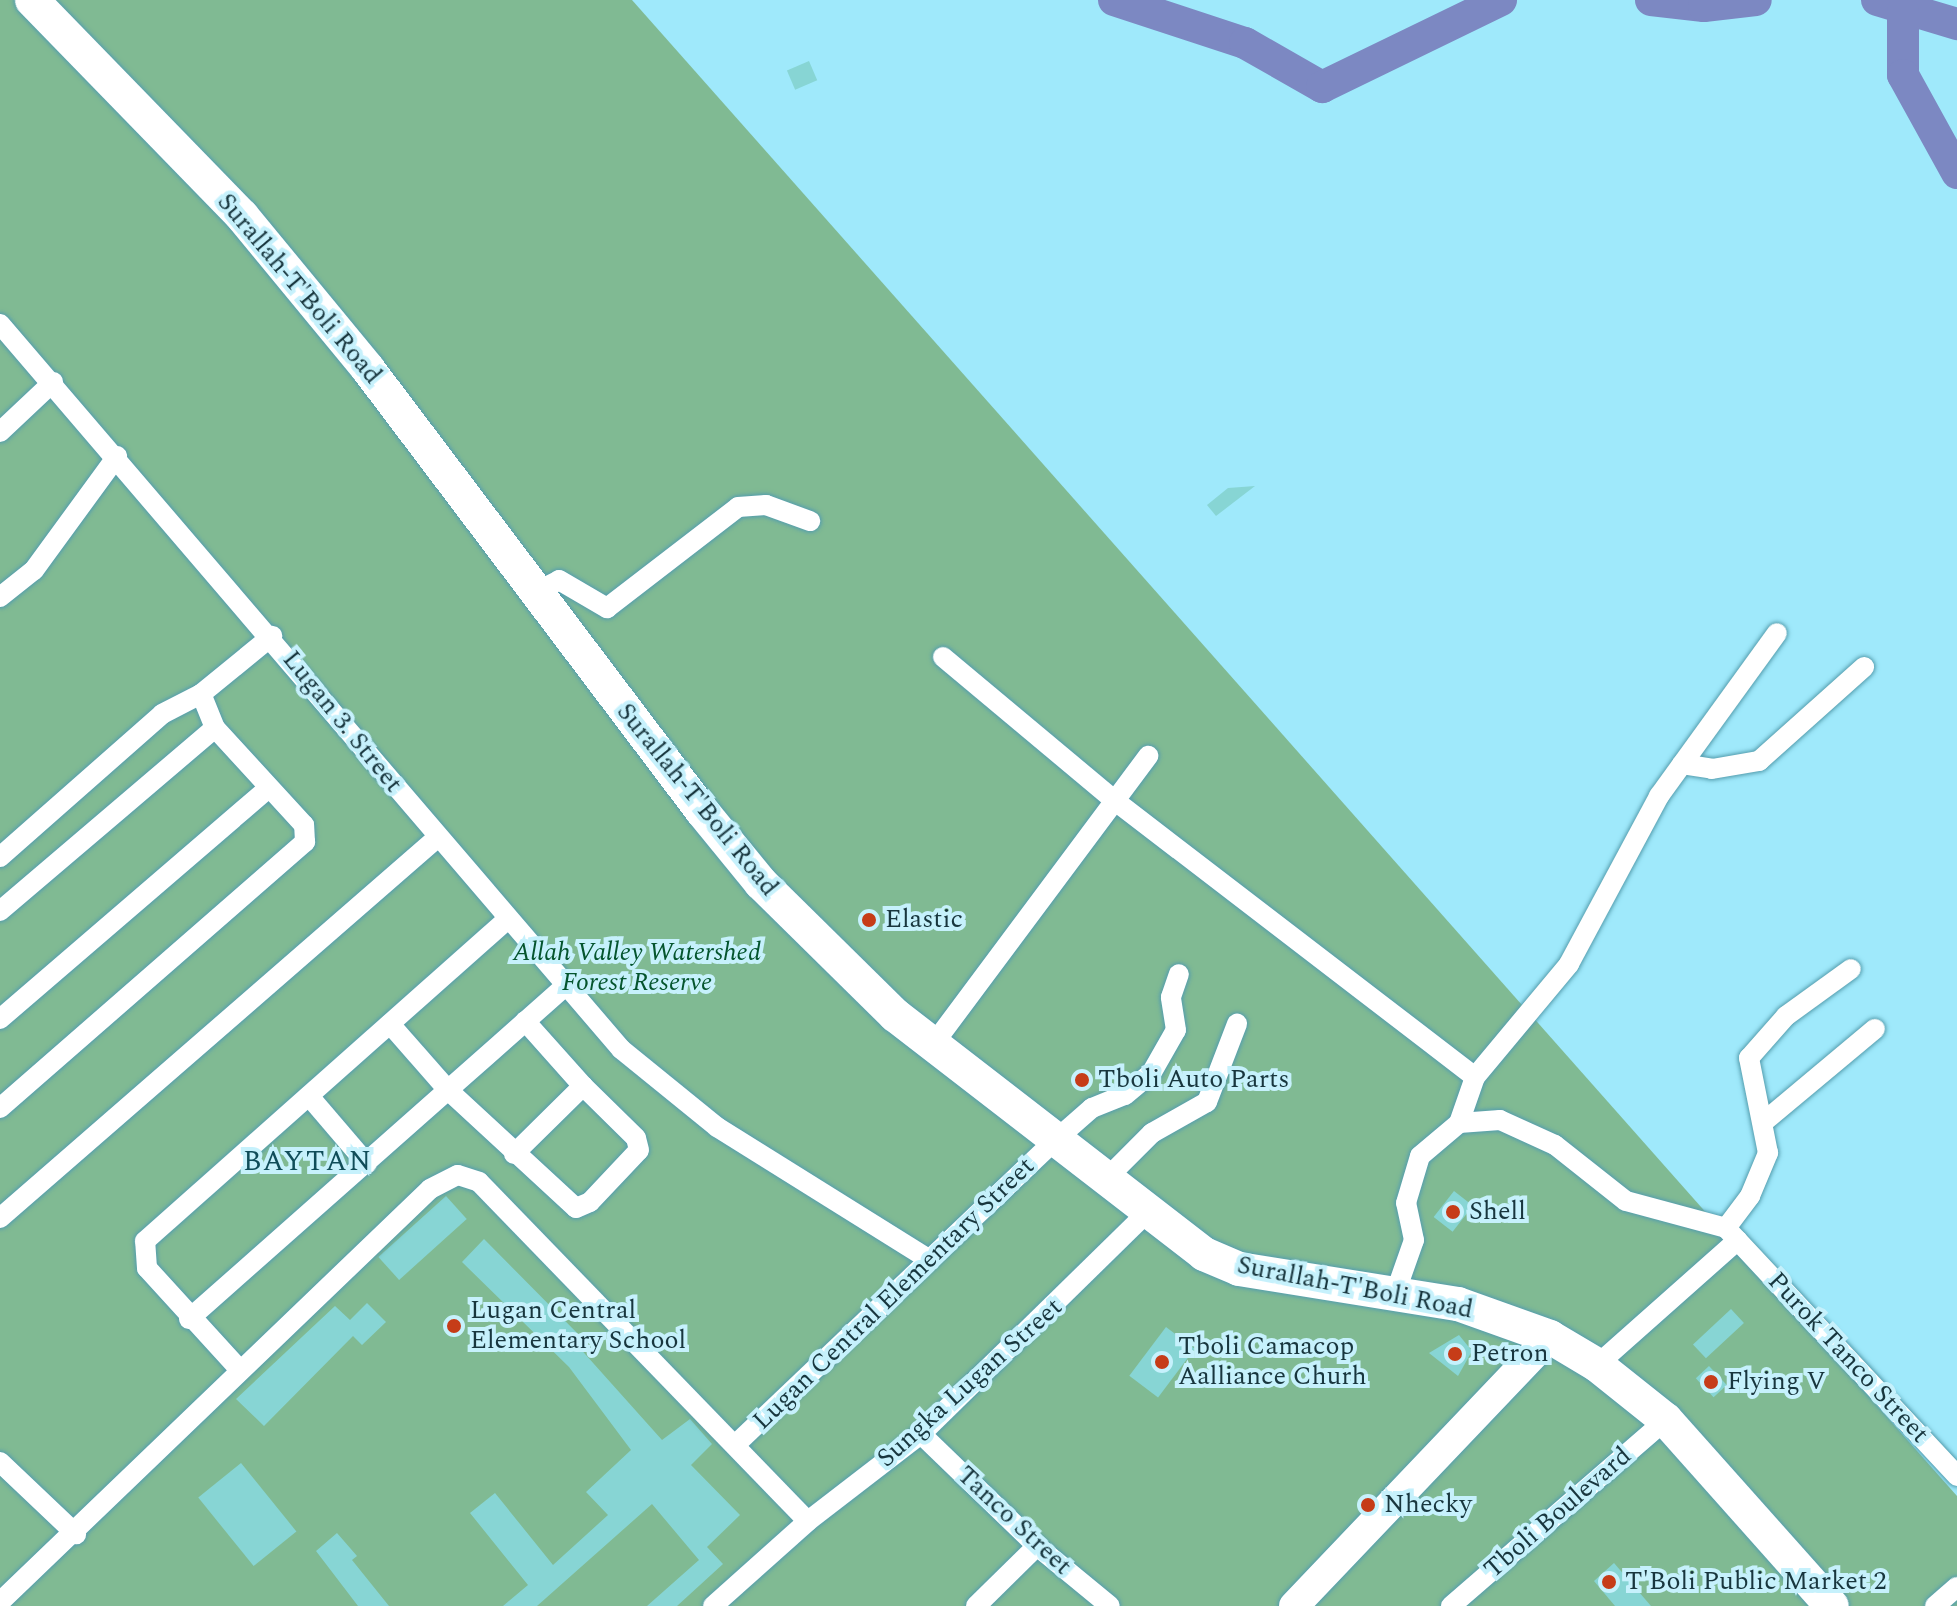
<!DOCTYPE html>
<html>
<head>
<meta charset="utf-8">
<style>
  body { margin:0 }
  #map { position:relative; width:1957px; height:1606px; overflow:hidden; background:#9fe9fb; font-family:Spectral,serif }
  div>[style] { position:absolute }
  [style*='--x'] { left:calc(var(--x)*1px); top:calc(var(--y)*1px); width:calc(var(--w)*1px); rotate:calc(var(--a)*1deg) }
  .green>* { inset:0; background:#80ba93 }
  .river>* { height:32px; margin:-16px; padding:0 16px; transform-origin:16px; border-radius:16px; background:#7c88c2 }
  .building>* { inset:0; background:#87d5d4; transform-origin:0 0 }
  .roads { filter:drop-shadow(0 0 2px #549dae) drop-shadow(0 0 2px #549dae) }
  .street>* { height:20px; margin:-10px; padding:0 10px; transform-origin:10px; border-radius:10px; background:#fff }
  .secondary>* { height:30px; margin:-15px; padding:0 15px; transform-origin:15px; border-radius:15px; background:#fff }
  .primary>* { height:34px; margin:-17px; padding:0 17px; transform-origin:17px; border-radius:17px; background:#fff }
  .dots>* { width:22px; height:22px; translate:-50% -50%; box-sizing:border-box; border:4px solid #c6f1fc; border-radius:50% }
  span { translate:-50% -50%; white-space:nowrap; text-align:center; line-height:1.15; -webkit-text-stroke:8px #c6f1fc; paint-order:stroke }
  .street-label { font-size:26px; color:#18363e }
  .poi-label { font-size:26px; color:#18363e }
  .left { translate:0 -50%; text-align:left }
  .park-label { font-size:26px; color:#05552e; font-style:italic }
  .neighbourhood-label { font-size:28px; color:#104d59; letter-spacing:2px }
</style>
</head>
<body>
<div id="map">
  <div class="green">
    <div style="clip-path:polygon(0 0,632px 0,1957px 1496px,1957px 1606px,0 1606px)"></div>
  </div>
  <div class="river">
    <div style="--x:1114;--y:0;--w:138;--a:18.2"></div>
    <div style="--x:1245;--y:43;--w:89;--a:29.7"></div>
    <div style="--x:1322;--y:87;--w:199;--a:-25.9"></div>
    <div style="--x:1651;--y:0;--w:53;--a:6.5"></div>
    <div style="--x:1704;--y:6;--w:52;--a:-6.6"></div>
    <div style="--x:1877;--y:0;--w:84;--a:16.7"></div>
    <div style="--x:1903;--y:11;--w:64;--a:90"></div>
    <div style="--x:1903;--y:75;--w:112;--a:61.1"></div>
  </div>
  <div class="building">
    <div style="left:809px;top:61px;width:21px;height:24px;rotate:67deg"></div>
    <div style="clip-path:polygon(1255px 486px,1216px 516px,1207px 505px,1228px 488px)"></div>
    <div style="left:1454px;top:1191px;width:24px;height:33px;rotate:38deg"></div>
    <div style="left:446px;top:1196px;width:31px;height:91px;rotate:48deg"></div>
    <div style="clip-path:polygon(484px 1239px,583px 1339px,577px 1345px,662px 1440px,690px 1419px,712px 1444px,691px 1465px,740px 1515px,707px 1547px,723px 1564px,677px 1606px,647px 1606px,699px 1560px,652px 1504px,537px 1606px,503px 1606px,528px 1585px,470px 1513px,495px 1493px,553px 1565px,608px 1515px,586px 1492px,631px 1450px,569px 1367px,462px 1262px)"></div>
    <div style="clip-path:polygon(367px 1303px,386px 1322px,362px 1345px,353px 1336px,264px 1426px,236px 1399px,335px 1306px,350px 1320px)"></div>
    <div style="left:1731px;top:1309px;width:19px;height:52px;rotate:47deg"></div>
    <div style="left:1166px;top:1327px;width:36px;height:61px;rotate:37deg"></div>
    <div style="clip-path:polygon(1459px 1335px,1472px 1351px,1458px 1376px,1429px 1353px)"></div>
    <div style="left:1709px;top:1366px;width:26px;height:18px;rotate:47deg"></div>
    <div style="left:241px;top:1463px;width:88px;height:55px;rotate:51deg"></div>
    <div style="clip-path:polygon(337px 1533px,357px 1556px,352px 1560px,389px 1606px,358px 1606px,316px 1551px)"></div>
    <div style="clip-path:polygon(1614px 1563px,1651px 1606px,1615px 1606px,1594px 1581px)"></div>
  </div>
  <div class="roads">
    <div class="street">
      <div style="--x:0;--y:324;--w:955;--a:49.42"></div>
      <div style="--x:621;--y:1049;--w:124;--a:39.1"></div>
      <div style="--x:717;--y:1127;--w:251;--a:32"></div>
      <div style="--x:0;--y:432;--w:73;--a:-43.3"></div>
      <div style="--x:534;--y:593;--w:28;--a:-27"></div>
      <div style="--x:559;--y:580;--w:56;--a:30.3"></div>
      <div style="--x:607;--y:608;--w:165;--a:-37.6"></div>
      <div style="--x:738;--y:507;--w:28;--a:-4"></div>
      <div style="--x:766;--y:505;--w:47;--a:20"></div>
      <div style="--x:0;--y:597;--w:43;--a:-38.5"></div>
      <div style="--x:34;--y:570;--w:141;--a:-53.9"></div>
      <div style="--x:943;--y:657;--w:223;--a:39.9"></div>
      <div style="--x:1114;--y:800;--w:455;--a:37.5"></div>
      <div style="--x:1682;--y:764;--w:30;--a:9"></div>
      <div style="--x:1712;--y:769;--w:48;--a:-9.7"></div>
      <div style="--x:1759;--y:761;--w:141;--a:-41.8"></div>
      <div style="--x:0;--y:857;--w:216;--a:-41.4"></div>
      <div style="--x:162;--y:714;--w:44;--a:-27.1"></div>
      <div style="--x:201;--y:694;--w:92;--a:-39.2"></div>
      <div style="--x:0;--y:911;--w:282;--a:-40.4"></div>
      <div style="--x:0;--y:1019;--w:352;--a:-40.7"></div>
      <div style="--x:390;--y:1024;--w:88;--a:48.7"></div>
      <div style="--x:448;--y:1090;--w:174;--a:42.7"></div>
      <div style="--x:576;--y:1208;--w:15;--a:-23"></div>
      <div style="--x:590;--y:1202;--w:71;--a:-46.7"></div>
      <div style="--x:639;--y:1150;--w:12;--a:-104"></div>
      <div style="--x:636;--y:1138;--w:74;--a:-135.5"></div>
      <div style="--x:932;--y:1046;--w:362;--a:-53.3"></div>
      <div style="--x:309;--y:1096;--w:89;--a:49.5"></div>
      <div style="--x:0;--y:1108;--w:405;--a:-41.1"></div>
      <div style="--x:305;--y:842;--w:17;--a:-93"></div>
      <div style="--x:304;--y:825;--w:132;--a:-132.5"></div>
      <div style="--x:215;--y:728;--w:37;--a:-112"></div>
      <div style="--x:1766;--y:1120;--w:142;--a:-39.9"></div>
      <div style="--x:1459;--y:1123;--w:49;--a:-70.8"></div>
      <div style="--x:1475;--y:1077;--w:147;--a:-50.2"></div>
      <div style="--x:1569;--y:964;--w:191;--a:-61.8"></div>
      <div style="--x:1659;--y:796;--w:201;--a:-54.1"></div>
      <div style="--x:514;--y:1154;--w:97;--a:-44.6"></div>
      <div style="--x:583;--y:1086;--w:87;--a:-131.7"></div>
      <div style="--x:1104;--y:1181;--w:68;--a:-45"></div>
      <div style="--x:1152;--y:1133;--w:63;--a:-29.4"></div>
      <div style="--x:1207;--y:1102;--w:84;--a:-69"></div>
      <div style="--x:0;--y:1218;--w:579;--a:-41.01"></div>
      <div style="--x:1726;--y:1228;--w:40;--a:-53"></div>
      <div style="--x:1750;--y:1196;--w:47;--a:-67.3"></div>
      <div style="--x:1768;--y:1153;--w:97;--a:-101.3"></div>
      <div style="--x:1749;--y:1058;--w:56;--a:-48.6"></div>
      <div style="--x:1786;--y:1016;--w:80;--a:-35.9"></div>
      <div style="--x:1396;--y:1291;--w:54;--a:-70.6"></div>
      <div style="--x:1414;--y:1240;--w:38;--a:-102"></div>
      <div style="--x:1406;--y:1203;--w:49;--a:-73.4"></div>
      <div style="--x:1420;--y:1156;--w:51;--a:-40.2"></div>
      <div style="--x:1459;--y:1123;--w:41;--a:-4.2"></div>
      <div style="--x:1500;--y:1120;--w:60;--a:24.4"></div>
      <div style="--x:1555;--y:1145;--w:90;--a:38.3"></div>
      <div style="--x:1626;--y:1201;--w:104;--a:15.1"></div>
      <div style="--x:1726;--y:1228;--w:339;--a:47"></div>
      <div style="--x:189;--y:1319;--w:499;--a:-41.5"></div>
      <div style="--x:1597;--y:1365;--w:188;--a:-41.6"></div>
      <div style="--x:240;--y:1370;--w:138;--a:-132.4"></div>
      <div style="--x:147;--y:1268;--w:27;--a:-94"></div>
      <div style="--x:145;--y:1241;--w:483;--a:-41.6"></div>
      <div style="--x:921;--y:1434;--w:161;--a:44"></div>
      <div style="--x:1037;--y:1546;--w:94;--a:39.4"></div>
      <div style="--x:736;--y:1444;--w:436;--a:-43.6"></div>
      <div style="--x:1052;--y:1143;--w:53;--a:-41.2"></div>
      <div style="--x:1092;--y:1108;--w:35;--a:-22"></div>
      <div style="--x:1125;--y:1095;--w:35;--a:-40"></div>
      <div style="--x:1152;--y:1072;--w:48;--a:-60.3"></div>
      <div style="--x:1176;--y:1030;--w:33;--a:-99"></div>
      <div style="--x:1171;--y:997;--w:24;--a:-71"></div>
      <div style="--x:0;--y:1462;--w:105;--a:43.5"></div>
      <div style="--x:0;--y:1602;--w:596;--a:-43.84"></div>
      <div style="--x:430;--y:1189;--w:31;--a:-27"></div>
      <div style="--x:458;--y:1175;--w:22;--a:18"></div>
      <div style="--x:479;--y:1182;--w:472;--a:45.9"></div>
      <div style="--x:713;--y:1606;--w:127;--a:-41.8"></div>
      <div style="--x:808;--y:1521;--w:143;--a:-37.6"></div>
      <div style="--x:921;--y:1434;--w:316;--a:-44.4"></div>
      <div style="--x:976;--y:1606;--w:86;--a:-44.5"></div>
      <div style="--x:1451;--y:1606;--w:284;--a:-40.9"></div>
      <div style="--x:1935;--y:1606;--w:29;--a:-41"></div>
    </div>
    <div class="secondary">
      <div style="--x:1294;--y:1606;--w:371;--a:-46.4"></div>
    </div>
    <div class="primary">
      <div style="--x:32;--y:0;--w:301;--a:45.8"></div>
      <div style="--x:242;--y:216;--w:198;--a:50.5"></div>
      <div style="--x:368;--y:369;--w:554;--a:52.92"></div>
      <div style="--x:702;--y:811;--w:93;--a:50.7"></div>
      <div style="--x:761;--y:883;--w:188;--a:44.6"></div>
      <div style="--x:895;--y:1015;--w:391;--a:37.7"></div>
      <div style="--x:1204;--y:1254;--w:38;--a:23"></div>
      <div style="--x:1239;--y:1269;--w:222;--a:9.1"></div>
      <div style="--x:1458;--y:1304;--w:98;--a:19.7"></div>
      <div style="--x:1550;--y:1337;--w:55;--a:30.8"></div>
      <div style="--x:1597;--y:1365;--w:88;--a:38.6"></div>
      <div style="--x:1666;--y:1420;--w:249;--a:48.3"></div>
    </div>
  </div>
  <div class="dots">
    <div style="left:869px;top:920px;background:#c63c18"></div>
    <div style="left:1082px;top:1080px;background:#c63c18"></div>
    <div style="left:1453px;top:1212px;background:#c63c18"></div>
    <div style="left:454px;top:1326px;background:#c63c18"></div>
    <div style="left:1455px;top:1354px;background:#c63c18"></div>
    <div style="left:1162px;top:1362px;background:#c63c18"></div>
    <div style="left:1711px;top:1382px;background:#c63c18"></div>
    <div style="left:1368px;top:1505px;background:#c63c18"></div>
    <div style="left:1609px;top:1582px;background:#c63c18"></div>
  </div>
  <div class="street-label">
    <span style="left:299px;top:289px;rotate:50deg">Surallah-T'Boli Road</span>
    <span style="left:342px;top:722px;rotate:51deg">Lugan 3. Street</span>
    <span style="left:697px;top:800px;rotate:51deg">Surallah-T'Boli Road</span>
    <span style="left:1355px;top:1288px;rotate:11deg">Surallah-T'Boli Road</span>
    <span style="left:894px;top:1294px;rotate:-44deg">Lugan Central Elementary Street</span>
    <span style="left:1848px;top:1358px;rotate:47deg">Purok Tanco Street</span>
    <span style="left:970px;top:1383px;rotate:-42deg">Sungka Lugan Street</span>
    <span style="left:1558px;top:1513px;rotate:-41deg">Tboli Boulevard</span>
    <span style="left:1014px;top:1521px;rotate:43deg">Tanco Street</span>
  </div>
  <div class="poi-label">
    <span class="left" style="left:885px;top:920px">Elastic</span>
    <span class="left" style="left:1098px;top:1080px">Tboli Auto Parts</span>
    <span class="left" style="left:1469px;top:1212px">Shell</span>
    <span class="left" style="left:470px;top:1326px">Lugan Central<br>Elementary School</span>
    <span class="left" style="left:1178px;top:1362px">Tboli Camacop<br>Aalliance Churh</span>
    <span class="left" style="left:1471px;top:1354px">Petron</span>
    <span class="left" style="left:1727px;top:1382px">Flying V</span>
    <span class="left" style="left:1384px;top:1505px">Nhecky</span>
    <span class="left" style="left:1625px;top:1582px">T'Boli Public Market 2</span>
  </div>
  <div class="park-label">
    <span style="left:637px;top:968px">Allah Valley Watershed<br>Forest Reserve</span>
  </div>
  <div class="neighbourhood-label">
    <span style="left:308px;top:1162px">BAYTAN</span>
  </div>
</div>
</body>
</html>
